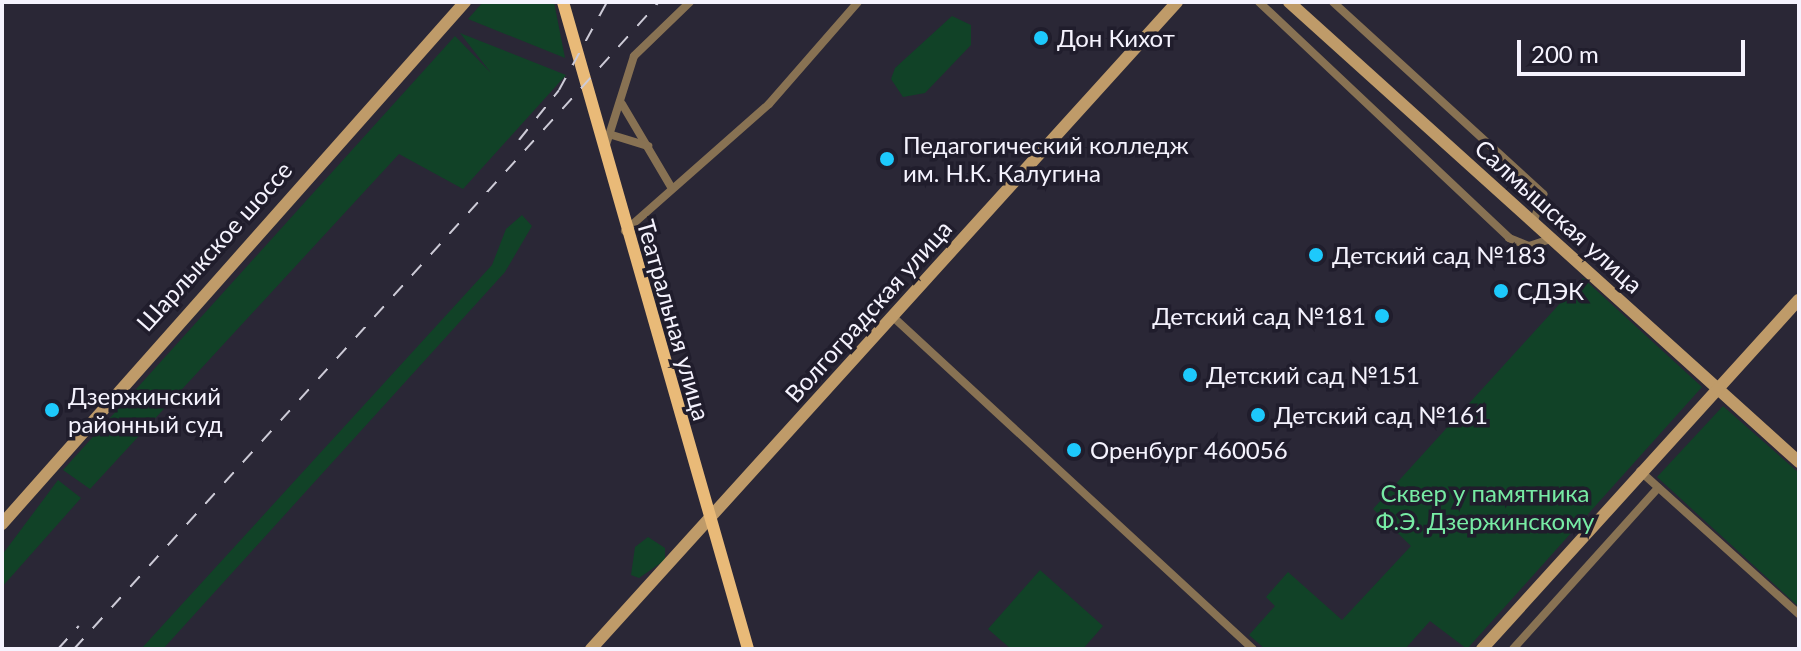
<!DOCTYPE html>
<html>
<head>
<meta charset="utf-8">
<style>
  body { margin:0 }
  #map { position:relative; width:1801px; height:651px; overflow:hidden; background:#2a2736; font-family:Lato,sans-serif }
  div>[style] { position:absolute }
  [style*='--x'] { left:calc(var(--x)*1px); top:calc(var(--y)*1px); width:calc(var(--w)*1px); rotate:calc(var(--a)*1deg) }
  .green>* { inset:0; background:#114227 }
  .street>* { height:8px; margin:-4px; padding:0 4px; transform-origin:4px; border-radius:4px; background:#887253 }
  .secondary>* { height:12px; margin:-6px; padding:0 6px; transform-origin:6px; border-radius:6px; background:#bf9b69 }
  .primary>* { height:12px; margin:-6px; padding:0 6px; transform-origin:6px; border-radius:6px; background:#e9ba78 }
  .rail>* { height:2px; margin-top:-1px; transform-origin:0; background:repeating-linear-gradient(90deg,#cdcbd7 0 14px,transparent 0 28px) }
  .dots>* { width:22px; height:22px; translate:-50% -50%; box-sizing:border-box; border:4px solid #201d2c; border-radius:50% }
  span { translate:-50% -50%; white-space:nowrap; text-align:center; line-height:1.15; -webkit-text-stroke:7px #201d2c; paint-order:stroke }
  .poi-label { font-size:24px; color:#f5f3fe }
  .left { translate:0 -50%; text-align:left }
  .right { translate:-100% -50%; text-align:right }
  .street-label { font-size:24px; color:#f5f3fe }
  .park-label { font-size:24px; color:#77eba4 }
  .frame { position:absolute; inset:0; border:4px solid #f5f3fe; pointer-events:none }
  .scale { position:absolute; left:1517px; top:40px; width:228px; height:36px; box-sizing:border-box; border:4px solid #f5f3fe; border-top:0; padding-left:10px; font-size:24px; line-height:28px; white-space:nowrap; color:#f5f3fe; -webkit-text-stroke:6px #201d2c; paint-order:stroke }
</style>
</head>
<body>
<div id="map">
  <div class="green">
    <div style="clip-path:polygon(483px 2px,554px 2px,565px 58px,468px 19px)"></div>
    <div style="clip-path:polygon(952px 16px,971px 25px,971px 45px,925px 93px,903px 97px,891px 79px,895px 68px)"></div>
    <div style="clip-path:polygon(460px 33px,566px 75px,463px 189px,399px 154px,90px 489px,63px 470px,455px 36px,491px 73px)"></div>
    <div style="clip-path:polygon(522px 215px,532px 226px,505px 272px,163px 649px,141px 649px,492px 265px,506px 229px)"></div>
    <div style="clip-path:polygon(1583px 278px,1702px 387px,1467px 649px,1430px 621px,1405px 649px,1265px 649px,1249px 635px,1275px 606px,1266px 597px,1288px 572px,1342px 620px,1411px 546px,1373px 509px)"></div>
    <div style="clip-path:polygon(1723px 406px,1799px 473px,1799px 607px,1657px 477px)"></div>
    <div style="clip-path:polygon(58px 480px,81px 498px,2px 587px,2px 555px)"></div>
    <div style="clip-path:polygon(648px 537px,665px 548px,665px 560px,639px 578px,631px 575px,635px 547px)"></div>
    <div style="clip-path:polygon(1040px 570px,1103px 626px,1083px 649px,1011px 649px,988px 629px)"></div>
  </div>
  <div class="street">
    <div style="--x:1259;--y:2;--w:344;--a:43.3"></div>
    <div style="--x:1509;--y:238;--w:22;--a:22"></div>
    <div style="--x:1529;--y:246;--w:23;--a:-18"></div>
    <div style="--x:1333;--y:2;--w:285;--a:42.4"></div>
    <div style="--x:1543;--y:194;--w:31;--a:109"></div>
    <div style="--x:622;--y:104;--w:96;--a:59.4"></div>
    <div style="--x:612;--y:135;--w:38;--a:17"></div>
    <div style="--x:605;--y:148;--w:96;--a:-72.5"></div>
    <div style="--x:634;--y:56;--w:78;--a:-44"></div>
    <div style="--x:625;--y:231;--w:192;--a:-41.4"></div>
    <div style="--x:769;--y:104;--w:135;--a:-48.9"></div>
    <div style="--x:892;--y:316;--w:491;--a:42.7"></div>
    <div style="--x:1640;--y:471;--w:214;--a:42"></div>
    <div style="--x:1513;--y:649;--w:217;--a:-48"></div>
  </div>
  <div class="secondary">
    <div style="--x:1289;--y:2;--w:687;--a:42.05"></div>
    <div style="--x:2;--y:524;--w:698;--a:-48.43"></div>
    <div style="--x:591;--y:649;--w:873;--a:-47.83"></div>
    <div style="--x:1482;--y:649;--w:471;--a:-47.8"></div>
  </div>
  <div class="primary">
    <div style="--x:563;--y:2;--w:673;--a:74.04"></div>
  </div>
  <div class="rail">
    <div style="--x:519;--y:140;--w:64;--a:-51.3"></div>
    <div style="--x:559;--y:90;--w:100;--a:-61.4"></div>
    <div style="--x:58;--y:649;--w:31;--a:-48"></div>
    <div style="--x:74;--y:649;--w:872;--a:-47.88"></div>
  </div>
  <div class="dots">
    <div style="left:1041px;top:38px;background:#1dc9fc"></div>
    <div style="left:887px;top:159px;background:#1dc9fc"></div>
    <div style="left:1316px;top:255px;background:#1dc9fc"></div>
    <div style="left:1501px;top:291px;background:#1dc9fc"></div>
    <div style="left:1382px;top:316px;background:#1dc9fc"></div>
    <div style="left:1190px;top:375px;background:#1dc9fc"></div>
    <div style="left:52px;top:410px;background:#1dc9fc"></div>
    <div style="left:1258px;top:415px;background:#1dc9fc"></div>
    <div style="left:1074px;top:450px;background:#1dc9fc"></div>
  </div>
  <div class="poi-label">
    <span class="left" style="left:1057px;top:38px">Дон Кихот</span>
    <span class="left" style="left:903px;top:159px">Педагогический колледж<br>им. Н.К. Калугина</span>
    <span class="left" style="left:1332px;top:255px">Детский сад №183</span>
    <span class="left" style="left:1517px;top:291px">СДЭК</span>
    <span class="right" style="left:1366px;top:316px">Детский сад №181</span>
    <span class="left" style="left:1206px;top:375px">Детский сад №151</span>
    <span class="left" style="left:68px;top:410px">Дзержинский<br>районный суд</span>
    <span class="left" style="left:1274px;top:415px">Детский сад №161</span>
    <span class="left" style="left:1090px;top:450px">Оренбург 460056</span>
  </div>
  <div class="street-label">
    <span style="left:1559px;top:216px;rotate:42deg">Салмышская улица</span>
    <span style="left:214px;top:246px;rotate:-48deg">Шарлыкское шоссе</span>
    <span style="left:868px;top:311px;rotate:-48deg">Волгоградская улица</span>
    <span style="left:674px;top:320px;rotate:74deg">Театральная улица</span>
  </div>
  <div class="park-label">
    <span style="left:1485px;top:507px">Сквер у памятника<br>Ф.Э. Дзержинскому</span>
  </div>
  <div class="frame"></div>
  <div class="scale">200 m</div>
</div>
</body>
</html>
